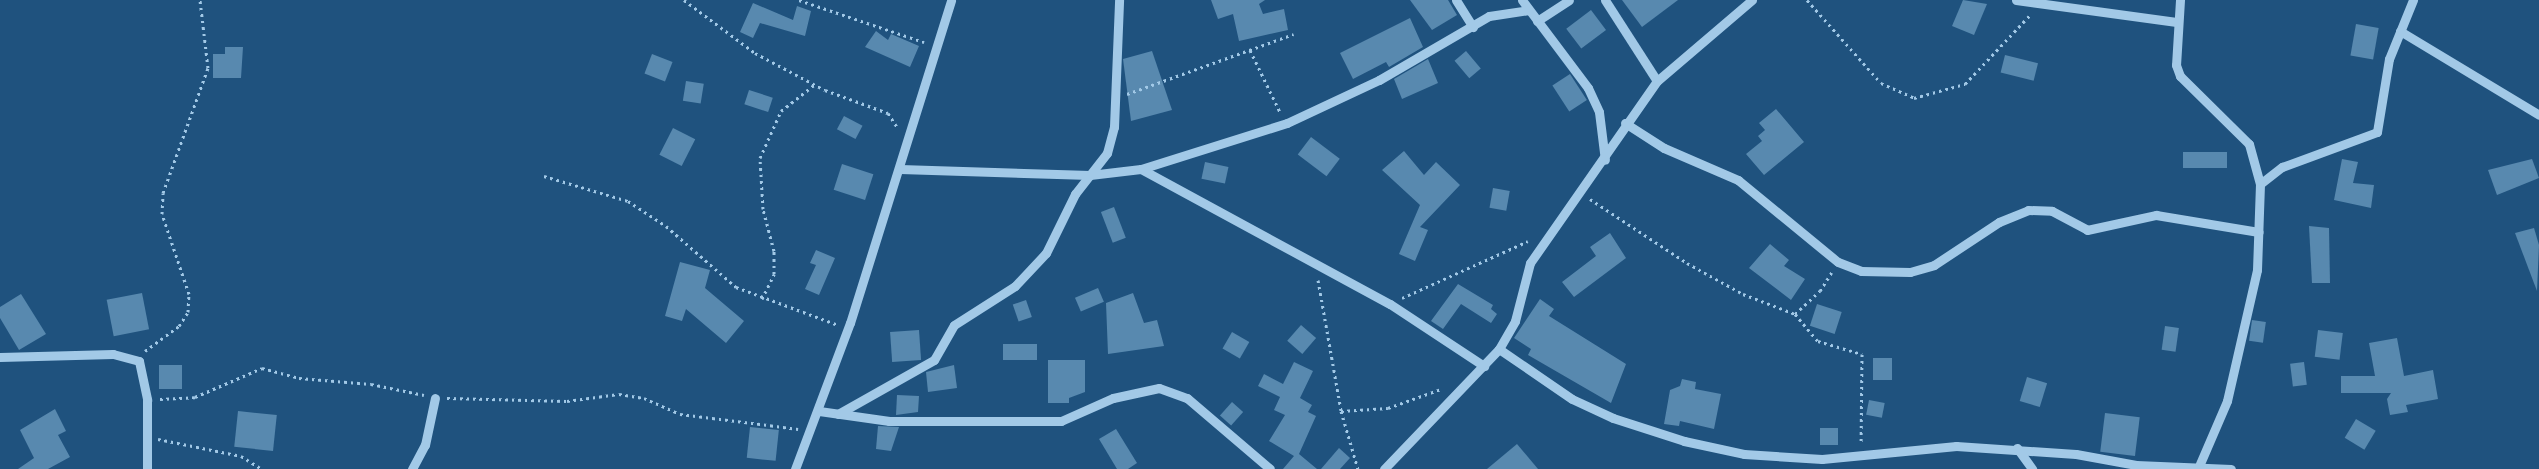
<!DOCTYPE html>
<html>
<head>
<meta charset="utf-8">
<style>
  body { margin:0 }
  #map { position:relative; width:2539px; height:469px; overflow:hidden; background:#1f527e; font-family:Inter,sans-serif }
  div>[style] { position:absolute }
  [style*='--x'] { left:calc(var(--x)*1px); top:calc(var(--y)*1px); width:calc(var(--w)*1px); rotate:calc(var(--a)*1deg) }
  .building>* { inset:0; background:#5889af; transform-origin:0 0 }
  .path>* { height:3px; margin-top:-1.5px; transform-origin:0; background:repeating-linear-gradient(90deg,#a2c9e7 0 2.5px,transparent 0 6.5px) }
  .minor>* { height:9px; margin:-4.5px; padding:0 4.5px; transform-origin:4.5px; border-radius:4.5px; background:#a2c9e7 }
  span { translate:-50% -50%; white-space:nowrap; text-align:center; line-height:1.15; -webkit-text-stroke:4px #1f527e; paint-order:stroke }
</style>
</head>
<body>
<div id="map">
  <div class="building">
    <div style="clip-path:polygon(1211px 0,1265px 0,1259px 4px,1263px 14px,1284px 9px,1288px 30px,1239px 41px,1233px 14px,1218px 19px)"></div>
    <div style="clip-path:polygon(1410px 0,1448px 0,1457px 15px,1432px 30px)"></div>
    <div style="clip-path:polygon(1622px 0,1678px 0,1642px 27px)"></div>
    <div style="clip-path:polygon(1963px 0,1987px 4px,1974px 35px,1952px 26px)"></div>
    <div style="clip-path:polygon(753px 3px,793px 20px,797px 6px,811px 11px,805px 36px,760px 23px,753px 38px,740px 32px)"></div>
    <div style="left:1591px;top:10px;width:25px;height:31px;rotate:53deg"></div>
    <div style="clip-path:polygon(1410px 18px,1423px 47px,1389px 67px,1386px 62px,1353px 79px,1340px 53px)"></div>
    <div style="left:2356px;top:24px;width:23px;height:32px;rotate:10deg"></div>
    <div style="clip-path:polygon(876px 31px,888px 40px,891px 34px,919px 46px,910px 67px,865px 47px)"></div>
    <div style="clip-path:polygon(225px 47px,243px 47px,241px 78px,213px 78px,213px 54px,225px 54px)"></div>
    <div style="clip-path:polygon(1152px 51px,1172px 110px,1131px 121px,1123px 59px)"></div>
    <div style="left:1466px;top:51px;width:23px;height:15px;rotate:50deg"></div>
    <div style="left:652px;top:54px;width:22px;height:21px;rotate:21deg"></div>
    <div style="left:2005px;top:55px;width:34px;height:18px;rotate:14deg"></div>
    <div style="clip-path:polygon(1428px 59px,1438px 83px,1402px 99px,1394px 79px)"></div>
    <div style="left:1570px;top:74px;width:31px;height:21px;rotate:57deg"></div>
    <div style="left:686px;top:81px;width:18px;height:20px;rotate:9deg"></div>
    <div style="left:749px;top:90px;width:25px;height:15px;rotate:18deg"></div>
    <div style="clip-path:polygon(1776px 109px,1804px 142px,1764px 175px,1746px 154px,1762px 141px,1758px 136px,1765px 130px,1759px 123px)"></div>
    <div style="left:844px;top:116px;width:21px;height:15px;rotate:28deg"></div>
    <div style="left:673px;top:128px;width:25px;height:30px;rotate:27deg"></div>
    <div style="left:1311px;top:137px;width:36px;height:22px;rotate:37deg"></div>
    <div style="clip-path:polygon(1404px 151px,1424px 175px,1436px 162px,1460px 185px,1420px 227px,1428px 230px,1415px 261px,1399px 254px,1420px 205px,1382px 170px)"></div>
    <div style="left:2183px;top:152px;width:44px;height:16px"></div>
    <div style="clip-path:polygon(2342px 159px,2358px 162px,2353px 183px,2374px 185px,2371px 208px,2334px 200px)"></div>
    <div style="clip-path:polygon(2532px 159px,2539px 178px,2497px 195px,2488px 170px)"></div>
    <div style="left:1205px;top:162px;width:24px;height:17px;rotate:12deg"></div>
    <div style="left:842px;top:164px;width:33px;height:27px;rotate:18deg"></div>
    <div style="left:1493px;top:188px;width:17px;height:20px;rotate:10deg"></div>
    <div style="left:1114px;top:207px;width:33px;height:14px;rotate:69deg"></div>
    <div style="clip-path:polygon(2309px 226px,2329px 228px,2330px 283px,2312px 283px)"></div>
    <div style="clip-path:polygon(2534px 228px,2539px 245px,2537px 291px,2515px 233px)"></div>
    <div style="clip-path:polygon(1610px 233px,1626px 258px,1574px 297px,1562px 282px,1596px 256px,1590px 247px)"></div>
    <div style="clip-path:polygon(1770px 244px,1789px 260px,1784px 266px,1805px 279px,1791px 300px,1749px 268px)"></div>
    <div style="clip-path:polygon(816px 250px,835px 258px,819px 295px,805px 289px,816px 265px,810px 263px)"></div>
    <div style="clip-path:polygon(680px 262px,710px 270px,705px 288px,744px 321px,726px 343px,686px 309px,682px 321px,665px 316px)"></div>
    <div style="clip-path:polygon(1458px 284px,1493px 305px,1491px 309px,1497px 314px,1491px 323px,1461px 304px,1443px 329px,1431px 321px)"></div>
    <div style="left:1098px;top:288px;width:15px;height:25px;rotate:67deg"></div>
    <div style="left:142px;top:293px;width:37px;height:36px;rotate:79deg"></div>
    <div style="clip-path:polygon(1133px 293px,1144px 323px,1157px 320px,1164px 346px,1108px 354px,1106px 303px)"></div>
    <div style="clip-path:polygon(21px 294px,46px 334px,19px 350px,0 318px,0 307px)"></div>
    <div style="clip-path:polygon(1540px 299px,1554px 309px,1549px 316px,1626px 364px,1611px 403px,1528px 355px,1531px 349px,1514px 338px)"></div>
    <div style="left:1026px;top:300px;width:18px;height:14px;rotate:71deg"></div>
    <div style="left:1817px;top:304px;width:26px;height:23px;rotate:18deg"></div>
    <div style="left:2252px;top:320px;width:14px;height:21px;rotate:8deg"></div>
    <div style="left:1301px;top:325px;width:20px;height:21px;rotate:41deg"></div>
    <div style="left:2165px;top:326px;width:14px;height:24px;rotate:8deg"></div>
    <div style="left:919px;top:330px;width:30px;height:29px;rotate:86deg"></div>
    <div style="left:2318px;top:330px;width:25px;height:27px;rotate:7deg"></div>
    <div style="left:1232px;top:332px;width:20px;height:19px;rotate:30deg"></div>
    <div style="clip-path:polygon(2397px 338px,2404px 376px,2433px 370px,2438px 399px,2406px 405px,2408px 412px,2390px 415px,2387px 399px,2391px 393px,2341px 393px,2341px 376px,2375px 376px,2369px 343px)"></div>
    <div style="left:1003px;top:344px;width:34px;height:16px"></div>
    <div style="left:1873px;top:358px;width:19px;height:22px"></div>
    <div style="clip-path:polygon(1048px 360px,1085px 360px,1085px 392px,1069px 398px,1069px 403px,1048px 403px)"></div>
    <div style="clip-path:polygon(1294px 362px,1313px 371px,1300px 398px,1312px 405px,1308px 412px,1316px 416px,1299px 454px,1317px 469px,1283px 469px,1294px 456px,1269px 441px,1285px 415px,1274px 410px,1280px 397px,1258px 386px,1264px 374px,1283px 384px)"></div>
    <div style="left:2304px;top:362px;width:23px;height:14px;rotate:83deg"></div>
    <div style="left:159px;top:365px;width:23px;height:24px"></div>
    <div style="clip-path:polygon(954px 365px,957px 388px,928px 392px,926px 372px)"></div>
    <div style="left:2027px;top:377px;width:21px;height:25px;rotate:17deg"></div>
    <div style="clip-path:polygon(1682px 379px,1696px 382px,1695px 389px,1721px 394px,1714px 429px,1680px 421px,1679px 426px,1664px 424px,1670px 390px,1680px 386px)"></div>
    <div style="clip-path:polygon(897px 395px,919px 396px,918px 412px,896px 415px)"></div>
    <div style="left:1869px;top:400px;width:16px;height:15px;rotate:11deg"></div>
    <div style="left:1232px;top:402px;width:15px;height:18px;rotate:42deg"></div>
    <div style="clip-path:polygon(55px 409px,66px 431px,58px 435px,70px 457px,48px 469px,18px 469px,34px 458px,20px 430px)"></div>
    <div style="left:238px;top:411px;width:39px;height:36px;rotate:6deg"></div>
    <div style="left:2105px;top:413px;width:35px;height:39px;rotate:7deg"></div>
    <div style="left:2356px;top:419px;width:23px;height:22px;rotate:31deg"></div>
    <div style="clip-path:polygon(878px 426px,899px 427px,891px 451px,876px 449px)"></div>
    <div style="left:750px;top:427px;width:29px;height:31px;rotate:6deg"></div>
    <div style="left:1820px;top:428px;width:18px;height:17px"></div>
    <div style="clip-path:polygon(1116px 429px,1137px 463px,1128px 469px,1117px 469px,1099px 439px)"></div>
    <div style="clip-path:polygon(1517px 444px,1538px 469px,1487px 469px)"></div>
    <div style="clip-path:polygon(1339px 448px,1350px 458px,1340px 469px,1321px 469px)"></div>
  </div>
  <div class="path">
    <div style="--x:684;--y:0;--w:89;--a:36.7"></div>
    <div style="--x:755;--y:53;--w:79;--a:27.9"></div>
    <div style="--x:825;--y:90;--w:67;--a:20.1"></div>
    <div style="--x:888;--y:113;--w:17;--a:57"></div>
    <div style="--x:799;--y:0;--w:132;--a:18.6"></div>
    <div style="--x:1807;--y:0;--w:111;--a:48.3"></div>
    <div style="--x:1881;--y:83;--w:36;--a:24"></div>
    <div style="--x:1914;--y:98;--w:53;--a:-15.4"></div>
    <div style="--x:1965;--y:84;--w:95;--a:-46.7"></div>
    <div style="--x:1250;--y:50;--w:69;--a:64.2"></div>
    <div style="--x:1127;--y:94;--w:177;--a:-19.8"></div>
    <div style="--x:544;--y:176;--w:88;--a:16.6"></div>
    <div style="--x:628;--y:201;--w:45;--a:33.3"></div>
    <div style="--x:666;--y:226;--w:93;--a:41.1"></div>
    <div style="--x:736;--y:287;--w:109;--a:20.4"></div>
    <div style="--x:1590;--y:199;--w:116;--a:33.4"></div>
    <div style="--x:1687;--y:263;--w:64;--a:29"></div>
    <div style="--x:1743;--y:294;--w:56;--a:21"></div>
    <div style="--x:1795;--y:314;--w:35;--a:50"></div>
    <div style="--x:1818;--y:341;--w:46;--a:16.5"></div>
    <div style="--x:1862;--y:354;--w:90;--a:90.6"></div>
    <div style="--x:1318;--y:280;--w:133;--a:80"></div>
    <div style="--x:1341;--y:411;--w:60;--a:73.7"></div>
    <div style="--x:1402;--y:298;--w:138;--a:-24.3"></div>
    <div style="--x:762;--y:299;--w:28;--a:-64"></div>
    <div style="--x:774;--y:274;--w:23;--a:-90"></div>
    <div style="--x:774;--y:251;--w:43;--a:-104.7"></div>
    <div style="--x:763;--y:209;--w:51;--a:-93.4"></div>
    <div style="--x:760;--y:158;--w:51;--a:-65.9"></div>
    <div style="--x:781;--y:111;--w:42;--a:-38.2"></div>
    <div style="--x:1795;--y:314;--w:34;--a:-43"></div>
    <div style="--x:1820;--y:291;--w:22;--a:-58"></div>
    <div style="--x:145;--y:351;--w:42;--a:-36.3"></div>
    <div style="--x:179;--y:326;--w:17;--a:-57"></div>
    <div style="--x:188;--y:312;--w:18;--a:-87"></div>
    <div style="--x:189;--y:294;--w:84;--a:-108.6"></div>
    <div style="--x:162;--y:214;--w:21;--a:-87"></div>
    <div style="--x:163;--y:193;--w:133;--a:-70.2"></div>
    <div style="--x:208;--y:68;--w:68;--a:-96.7"></div>
    <div style="--x:447;--y:398;--w:120;--a:1.4"></div>
    <div style="--x:567;--y:401;--w:52;--a:-7.7"></div>
    <div style="--x:619;--y:394;--w:25;--a:9"></div>
    <div style="--x:644;--y:398;--w:39;--a:24"></div>
    <div style="--x:680;--y:414;--w:119;--a:7.2"></div>
    <div style="--x:160;--y:399;--w:35;--a:-3"></div>
    <div style="--x:195;--y:397;--w:73;--a:-23.4"></div>
    <div style="--x:262;--y:368;--w:38;--a:15"></div>
    <div style="--x:299;--y:378;--w:72;--a:4.8"></div>
    <div style="--x:371;--y:384;--w:54;--a:11.7"></div>
    <div style="--x:1341;--y:411;--w:47;--a:-3.7"></div>
    <div style="--x:1388;--y:408;--w:56;--a:-19.7"></div>
    <div style="--x:158;--y:439;--w:85;--a:11.6"></div>
    <div style="--x:241;--y:456;--w:25;--a:32"></div>
  </div>
  <div class="minor">
    <div style="--x:1456;--y:0;--w:32;--a:58"></div>
    <div style="--x:1522;--y:0;--w:110;--a:53.1"></div>
    <div style="--x:1588;--y:88;--w:26;--a:65"></div>
    <div style="--x:1599;--y:112;--w:48;--a:82.9"></div>
    <div style="--x:1605;--y:0;--w:96;--a:57.3"></div>
    <div style="--x:2016;--y:0;--w:162;--a:7.8"></div>
    <div style="--x:2180;--y:0;--w:65;--a:93.5"></div>
    <div style="--x:2176;--y:65;--w:12;--a:70"></div>
    <div style="--x:2180;--y:76;--w:97;--a:44.6"></div>
    <div style="--x:2249;--y:144;--w:41;--a:74.6"></div>
    <div style="--x:2260;--y:184;--w:86;--a:92"></div>
    <div style="--x:2257;--y:270;--w:134;--a:102.9"></div>
    <div style="--x:2227;--y:401;--w:71;--a:113.3"></div>
    <div style="--x:1537;--y:21;--w:38;--a:-33"></div>
    <div style="--x:2400;--y:31;--w:162;--a:31.1"></div>
    <div style="--x:1625;--y:123;--w:46;--a:32.7"></div>
    <div style="--x:1664;--y:148;--w:81;--a:23.4"></div>
    <div style="--x:1738;--y:180;--w:129;--a:39.4"></div>
    <div style="--x:1838;--y:262;--w:25;--a:21"></div>
    <div style="--x:1861;--y:271;--w:49;--a:1.2"></div>
    <div style="--x:1910;--y:272;--w:25;--a:-16"></div>
    <div style="--x:1934;--y:265;--w:78;--a:-33.5"></div>
    <div style="--x:1999;--y:222;--w:31;--a:-22"></div>
    <div style="--x:2028;--y:210;--w:24;--a:2"></div>
    <div style="--x:2052;--y:211;--w:40;--a:28"></div>
    <div style="--x:2087;--y:230;--w:71;--a:-12.3"></div>
    <div style="--x:2156;--y:215;--w:104;--a:9.4"></div>
    <div style="--x:900;--y:169;--w:190;--a:1.8"></div>
    <div style="--x:1090;--y:175;--w:51;--a:-6.7"></div>
    <div style="--x:1141;--y:169;--w:153;--a:-17.5"></div>
    <div style="--x:1287;--y:123;--w:102;--a:-25.1"></div>
    <div style="--x:1379;--y:80;--w:127;--a:-30.2"></div>
    <div style="--x:1489;--y:16;--w:40;--a:-8.5"></div>
    <div style="--x:1141;--y:169;--w:283;--a:28.5"></div>
    <div style="--x:1390;--y:304;--w:113;--a:33.4"></div>
    <div style="--x:2260;--y:184;--w:28;--a:-38"></div>
    <div style="--x:2282;--y:167;--w:101;--a:-20.2"></div>
    <div style="--x:2377;--y:132;--w:74;--a:-80.7"></div>
    <div style="--x:2389;--y:59;--w:64;--a:-67.9"></div>
    <div style="--x:1499;--y:349;--w:88;--a:34.4"></div>
    <div style="--x:1572;--y:399;--w:45;--a:24.9"></div>
    <div style="--x:1613;--y:418;--w:75;--a:17.9"></div>
    <div style="--x:1684;--y:441;--w:61;--a:12.2"></div>
    <div style="--x:1744;--y:454;--w:78;--a:3.7"></div>
    <div style="--x:1822;--y:459;--w:135;--a:-5.5"></div>
    <div style="--x:1956;--y:446;--w:120;--a:3.8"></div>
    <div style="--x:2076;--y:454;--w:61;--a:10.4"></div>
    <div style="--x:2136;--y:465;--w:95;--a:2.4"></div>
    <div style="--x:0;--y:357;--w:113;--a:-1.5"></div>
    <div style="--x:113;--y:354;--w:27;--a:15"></div>
    <div style="--x:139;--y:361;--w:40;--a:78"></div>
    <div style="--x:147;--y:400;--w:69;--a:90"></div>
    <div style="--x:819;--y:411;--w:71;--a:8.1"></div>
    <div style="--x:889;--y:421;--w:172;--a:0"></div>
    <div style="--x:1061;--y:421;--w:57;--a:-23.9"></div>
    <div style="--x:1113;--y:398;--w:47;--a:-12.3"></div>
    <div style="--x:1159;--y:388;--w:30;--a:20"></div>
    <div style="--x:1187;--y:398;--w:109;--a:40.5"></div>
    <div style="--x:838;--y:414;--w:110;--a:-29.4"></div>
    <div style="--x:934;--y:360;--w:40;--a:-60.3"></div>
    <div style="--x:954;--y:325;--w:72;--a:-32.6"></div>
    <div style="--x:1015;--y:286;--w:45;--a:-46.8"></div>
    <div style="--x:1046;--y:253;--w:66;--a:-63.8"></div>
    <div style="--x:1075;--y:194;--w:52;--a:-52"></div>
    <div style="--x:1107;--y:153;--w:27;--a:-75"></div>
    <div style="--x:1114;--y:127;--w:127;--a:-87.7"></div>
    <div style="--x:2017;--y:448;--w:26;--a:54"></div>
    <div style="--x:412;--y:469;--w:27;--a:-62"></div>
    <div style="--x:425;--y:445;--w:48;--a:-78"></div>
    <div style="--x:795;--y:469;--w:156;--a:-69.4"></div>
    <div style="--x:850;--y:323;--w:338;--a:-72.6"></div>
    <div style="--x:1384;--y:469;--w:166;--a:-46.2"></div>
    <div style="--x:1499;--y:349;--w:32;--a:-60"></div>
    <div style="--x:1515;--y:321;--w:60;--a:-75.5"></div>
    <div style="--x:1530;--y:263;--w:222;--a:-55.1"></div>
    <div style="--x:1657;--y:81;--w:125;--a:-40.5"></div>
  </div>
</div>
</body>
</html>
